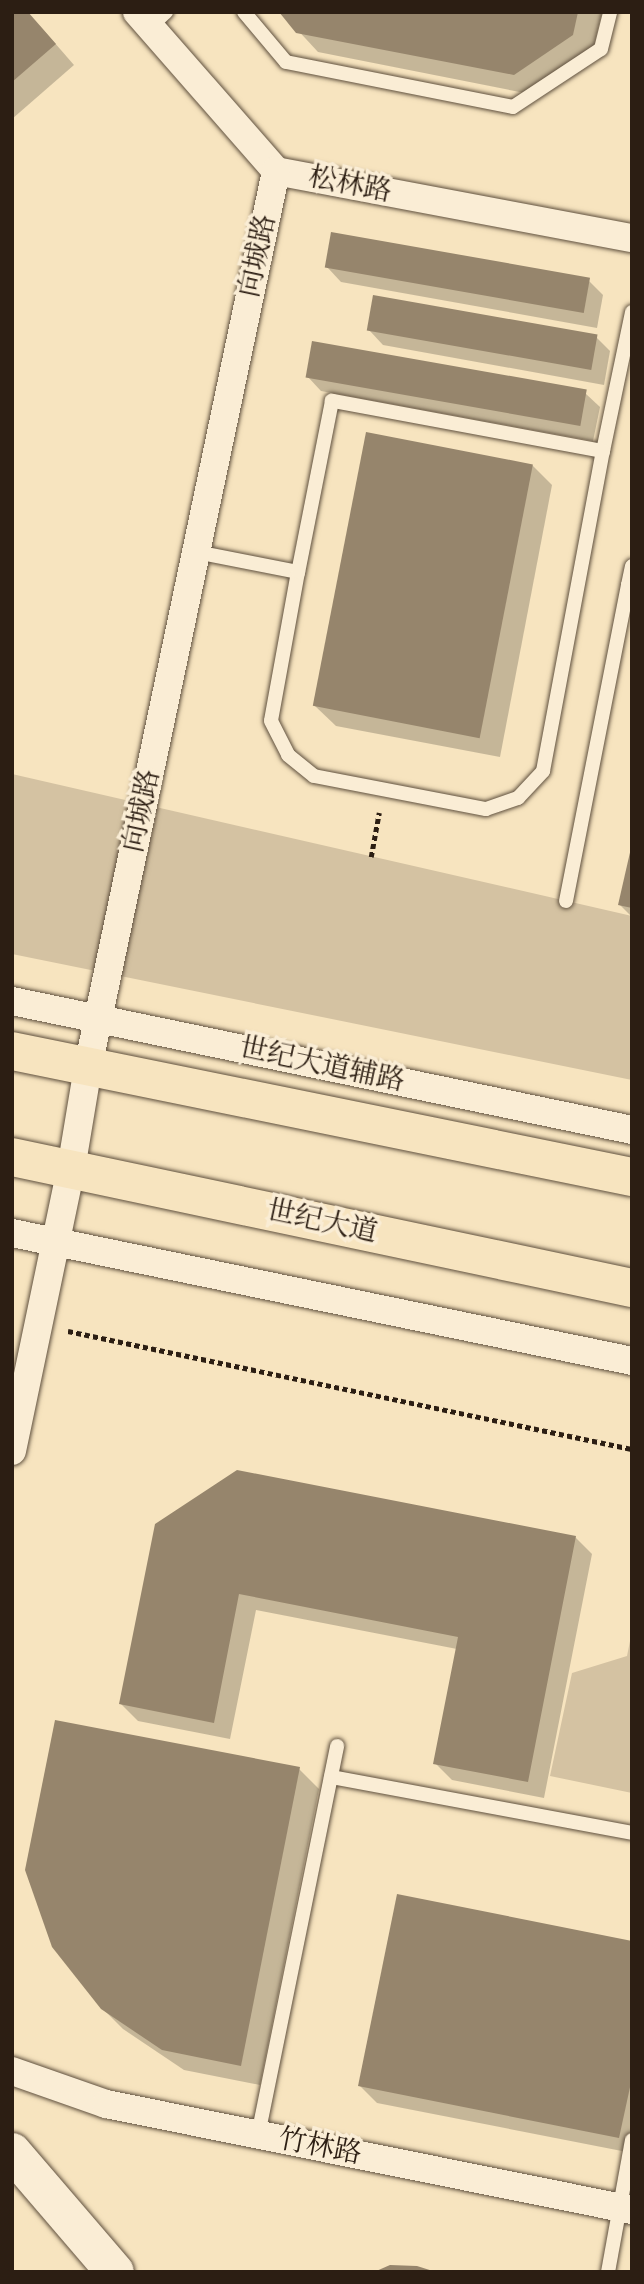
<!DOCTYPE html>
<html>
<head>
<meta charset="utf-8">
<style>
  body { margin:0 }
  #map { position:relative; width:644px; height:2284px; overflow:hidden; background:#f7e4bf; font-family:"IM FELL DW Pica","Noto Serif SC",serif }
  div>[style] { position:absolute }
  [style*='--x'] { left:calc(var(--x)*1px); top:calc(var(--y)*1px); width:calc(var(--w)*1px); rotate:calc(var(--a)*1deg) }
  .green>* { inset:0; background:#d4c2a2 }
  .shadow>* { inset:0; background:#0003 }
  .building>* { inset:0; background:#96856c; transform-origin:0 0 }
  .path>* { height:4.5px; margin-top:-2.25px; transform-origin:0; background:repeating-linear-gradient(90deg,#2c1e13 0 5px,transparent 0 8.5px) }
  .roads { filter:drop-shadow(0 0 2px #5f503e) drop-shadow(0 0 2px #5f503e) }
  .lane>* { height:14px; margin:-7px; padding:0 7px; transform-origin:7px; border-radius:7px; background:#faedd5 }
  .street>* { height:28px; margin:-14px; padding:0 14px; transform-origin:14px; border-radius:14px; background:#faedd5 }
  .secondary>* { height:38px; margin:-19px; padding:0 19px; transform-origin:19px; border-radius:19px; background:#faedd5 }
  .primary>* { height:38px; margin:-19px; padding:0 19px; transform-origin:19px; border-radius:19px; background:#f7e4bf }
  span { translate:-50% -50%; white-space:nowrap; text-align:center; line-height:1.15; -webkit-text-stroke:7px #faedd5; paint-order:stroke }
  .street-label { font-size:28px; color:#2c1e13 }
  .frame { position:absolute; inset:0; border:14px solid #2c1e13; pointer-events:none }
</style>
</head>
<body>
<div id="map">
  <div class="green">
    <div style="clip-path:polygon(12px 774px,632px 916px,632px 1080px,12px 954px)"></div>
    <div style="clip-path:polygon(632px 1631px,632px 1793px,550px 1776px,572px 1673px,627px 1656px)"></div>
  </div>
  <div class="shadow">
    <div style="clip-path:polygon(281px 12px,602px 12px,592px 55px,535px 95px,318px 52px)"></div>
    <div style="clip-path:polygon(12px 13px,40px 26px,74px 65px,12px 119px)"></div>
    <div style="clip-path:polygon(327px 267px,589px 281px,603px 295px,597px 328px,341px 282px)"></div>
    <div style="clip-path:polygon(369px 330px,596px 337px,610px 351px,604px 385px,383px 345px)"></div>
    <div style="clip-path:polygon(307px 376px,585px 393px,600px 407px,593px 441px,321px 391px)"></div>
    <div style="clip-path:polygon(532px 465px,552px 485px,500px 757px,336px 726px,315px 706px)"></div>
    <div style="clip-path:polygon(632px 851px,632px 917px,620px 905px)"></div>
    <div style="clip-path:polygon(156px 1525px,575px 1537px,592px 1554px,544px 1798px,452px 1780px,435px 1763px,457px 1649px,256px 1610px,230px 1739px,138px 1721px,121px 1704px)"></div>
    <div style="clip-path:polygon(299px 1769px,319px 1789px,260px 2085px,184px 2070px,123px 2029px,102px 2008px)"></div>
    <div style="clip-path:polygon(632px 1942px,632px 2153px,377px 2103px,360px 2086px)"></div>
  </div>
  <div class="building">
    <div style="clip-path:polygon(12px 12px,28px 12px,56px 44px,12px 82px)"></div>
    <div style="clip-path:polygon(279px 12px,578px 12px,573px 35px,514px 75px,296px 33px)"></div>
    <div style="left:331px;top:232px;width:263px;height:36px;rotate:10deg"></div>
    <div style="left:373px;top:295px;width:228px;height:36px;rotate:10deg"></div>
    <div style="left:312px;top:341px;width:279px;height:37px;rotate:10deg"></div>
    <div style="left:366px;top:432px;width:170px;height:279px;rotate:11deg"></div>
    <div style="clip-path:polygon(631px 848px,632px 848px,632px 908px,618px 905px)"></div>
    <div style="clip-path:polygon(237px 1470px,576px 1536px,528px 1782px,433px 1764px,458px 1637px,239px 1594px,214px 1723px,119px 1704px,155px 1524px)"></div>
    <div style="clip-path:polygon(55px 1720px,300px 1767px,241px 2066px,162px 2050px,101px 2009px,52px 1947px,25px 1870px)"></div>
    <div style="clip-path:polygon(397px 1894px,632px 1941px,632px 2078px,619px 2138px,358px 2086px)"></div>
    <div style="clip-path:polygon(390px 2265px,417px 2266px,436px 2272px,374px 2272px)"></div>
  </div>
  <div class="path">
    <div style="--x:371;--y:857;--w:45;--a:-79.7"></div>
    <div style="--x:68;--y:1331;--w:576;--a:11.82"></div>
  </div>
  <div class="roads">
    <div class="lane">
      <div style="--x:244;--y:12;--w:65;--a:50"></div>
      <div style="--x:286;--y:62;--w:231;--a:11.2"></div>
      <div style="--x:513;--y:107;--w:105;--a:-33.4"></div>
      <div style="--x:601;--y:49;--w:38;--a:-76"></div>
      <div style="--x:150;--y:27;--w:22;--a:-43"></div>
      <div style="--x:603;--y:451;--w:142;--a:-78.2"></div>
      <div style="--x:196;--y:552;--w:104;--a:11.1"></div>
      <div style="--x:298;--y:572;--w:151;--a:100.3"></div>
      <div style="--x:271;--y:721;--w:38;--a:63"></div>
      <div style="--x:288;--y:755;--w:33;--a:39"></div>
      <div style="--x:314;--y:776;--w:175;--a:10.9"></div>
      <div style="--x:486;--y:809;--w:34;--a:-19"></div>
      <div style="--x:518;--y:798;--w:37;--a:-47"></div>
      <div style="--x:543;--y:771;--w:326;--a:-79.4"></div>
      <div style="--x:603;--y:451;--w:276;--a:-169.5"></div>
      <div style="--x:332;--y:401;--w:174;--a:101.2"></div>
      <div style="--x:632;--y:566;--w:19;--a:102"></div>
      <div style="--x:628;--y:585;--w:4;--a:14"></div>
      <div style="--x:566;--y:901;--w:322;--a:-78.9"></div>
      <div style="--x:331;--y:1777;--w:306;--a:10.5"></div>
      <div style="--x:258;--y:2135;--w:397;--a:-78.5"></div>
      <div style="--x:608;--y:2272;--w:134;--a:-79.7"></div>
    </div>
    <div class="street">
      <div style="--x:137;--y:12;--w:211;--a:48.8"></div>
      <div style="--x:276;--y:171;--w:362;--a:10.7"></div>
      <div style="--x:12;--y:1001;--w:633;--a:11.75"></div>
      <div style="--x:12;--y:1233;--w:633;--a:11.66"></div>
      <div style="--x:12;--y:1451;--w:288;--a:-78.2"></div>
      <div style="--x:71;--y:1169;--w:103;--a:-80.5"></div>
      <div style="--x:88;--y:1067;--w:916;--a:-78.15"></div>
      <div style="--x:12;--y:2071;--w:100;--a:19.3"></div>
      <div style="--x:106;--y:2104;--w:537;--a:11.39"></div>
    </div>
    <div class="secondary">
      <div style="--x:12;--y:2152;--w:158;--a:49.4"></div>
    </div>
    <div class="primary">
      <div style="--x:12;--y:1051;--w:633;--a:11.49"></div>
      <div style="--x:12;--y:1157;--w:634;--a:11.93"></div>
    </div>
  </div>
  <div class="street-label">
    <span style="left:350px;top:185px;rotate:11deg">松林路</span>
    <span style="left:258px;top:256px;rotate:-78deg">向城路</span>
    <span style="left:142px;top:811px;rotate:-78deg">向城路</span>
    <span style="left:322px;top:1065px;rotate:12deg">世纪大道辅路</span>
    <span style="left:322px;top:1222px;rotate:12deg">世纪大道</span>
    <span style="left:320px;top:2147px;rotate:11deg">竹林路</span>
  </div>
  <div class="frame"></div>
</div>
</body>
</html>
